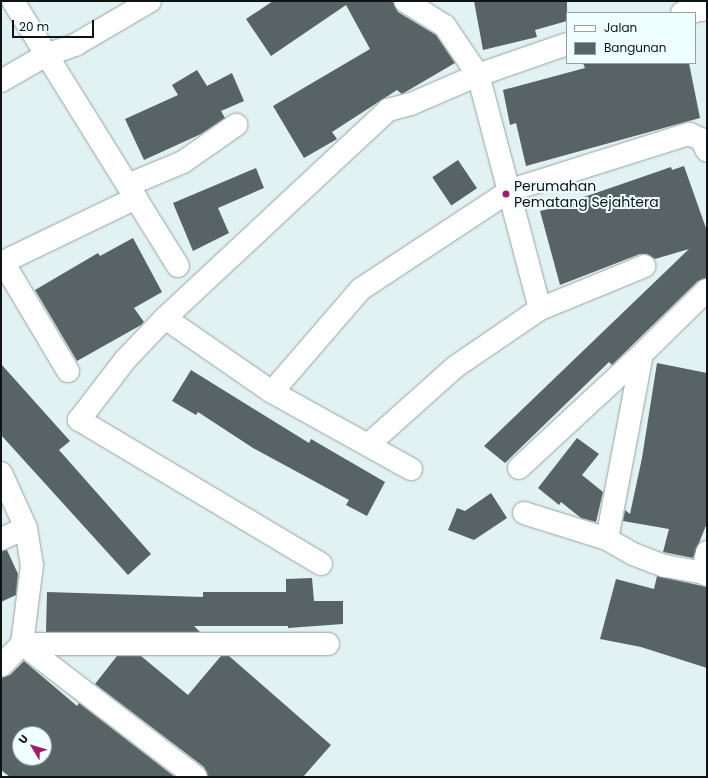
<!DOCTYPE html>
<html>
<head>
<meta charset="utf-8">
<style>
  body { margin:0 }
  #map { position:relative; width:708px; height:778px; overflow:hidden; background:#e2f1f1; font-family:Poppins,sans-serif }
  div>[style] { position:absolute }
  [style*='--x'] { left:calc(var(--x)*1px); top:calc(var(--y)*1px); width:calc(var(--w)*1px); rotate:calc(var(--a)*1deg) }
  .building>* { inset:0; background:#576364; transform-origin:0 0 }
  .roads { filter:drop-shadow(0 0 1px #96a4a5) drop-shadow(0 0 1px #96a4a5) }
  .street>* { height:22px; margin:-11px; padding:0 11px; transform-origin:11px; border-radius:11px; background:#fff }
  .dots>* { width:11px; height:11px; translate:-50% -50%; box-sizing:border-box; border:2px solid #effeff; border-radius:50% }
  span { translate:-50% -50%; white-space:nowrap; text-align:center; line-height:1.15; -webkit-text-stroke:4px #effeff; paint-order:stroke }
  .poi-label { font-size:14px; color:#0e1313 }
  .left { translate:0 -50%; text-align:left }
  .frame { position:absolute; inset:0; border:2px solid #0e1313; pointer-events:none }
  .legend { position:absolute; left:566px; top:12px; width:130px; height:52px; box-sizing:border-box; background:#effeff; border:1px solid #95a0a1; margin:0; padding:5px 7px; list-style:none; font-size:12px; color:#0e1313 }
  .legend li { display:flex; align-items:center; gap:8px; height:20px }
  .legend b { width:20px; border:1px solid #95a0a1 }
  .north { position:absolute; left:12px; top:726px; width:40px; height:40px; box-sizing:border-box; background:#effeff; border:1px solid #95a0a1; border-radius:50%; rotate:308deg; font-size:11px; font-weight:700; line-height:16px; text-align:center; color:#0e1313 }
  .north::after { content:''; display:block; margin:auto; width:14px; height:18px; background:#a11d6b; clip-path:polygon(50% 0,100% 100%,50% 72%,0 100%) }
  .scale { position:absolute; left:12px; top:20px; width:82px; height:18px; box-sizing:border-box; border:2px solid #0e1313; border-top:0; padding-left:5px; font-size:12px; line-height:14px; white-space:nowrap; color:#0e1313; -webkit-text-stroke:3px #effeff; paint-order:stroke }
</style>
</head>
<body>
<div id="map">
  <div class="building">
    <div style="clip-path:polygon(273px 1px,393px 1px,398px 12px,436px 35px,455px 63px,402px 94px,397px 90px,380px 101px,332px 132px,337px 139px,304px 158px,273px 106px,370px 49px,346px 5px,271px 56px,246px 19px)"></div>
    <div style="clip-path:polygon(474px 1px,567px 1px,567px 21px,535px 30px,537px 37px,483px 50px)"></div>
    <div style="clip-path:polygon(583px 63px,689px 63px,700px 118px,526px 166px,516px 123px,510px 125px,503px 90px,585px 68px)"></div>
    <div style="clip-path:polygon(197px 70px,207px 86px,232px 73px,244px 101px,221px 111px,225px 118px,201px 134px,144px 160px,125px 119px,178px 95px,172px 85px)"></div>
    <div style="left:458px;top:160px;width:34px;height:31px;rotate:56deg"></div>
    <div style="clip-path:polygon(684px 166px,707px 231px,707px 278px,698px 281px,612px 365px,609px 362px,505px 463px,484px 446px,689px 249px,655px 259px,647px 254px,640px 254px,560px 285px,540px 211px,582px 201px,581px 198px,619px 185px,671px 167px,672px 170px)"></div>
    <div style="clip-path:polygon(256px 168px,264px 188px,218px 208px,229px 233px,193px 251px,173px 203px)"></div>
    <div style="clip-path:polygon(133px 238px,162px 292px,134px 308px,144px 322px,141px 325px,77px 361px,35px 290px,98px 253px,100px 256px)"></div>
    <div style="clip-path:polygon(657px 363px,707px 373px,707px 523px,693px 558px,663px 552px,669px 529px,623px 521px,625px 510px,630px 514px,642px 458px)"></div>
    <div style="clip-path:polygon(1px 364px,70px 441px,59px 450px,151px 554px,128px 575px,1px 435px)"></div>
    <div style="clip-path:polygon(191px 370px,309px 443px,311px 439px,385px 482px,367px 516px,346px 505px,349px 500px,253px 448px,198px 412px,196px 415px,172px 401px)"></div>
    <div style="clip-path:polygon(577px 438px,599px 454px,582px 475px,603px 492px,596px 522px,581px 518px,561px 502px,559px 505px,538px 488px)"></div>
    <div style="clip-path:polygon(491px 493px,507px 518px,474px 540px,448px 530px,457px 508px,465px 511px)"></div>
    <div style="clip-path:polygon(7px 550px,18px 574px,16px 595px,1px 602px,1px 551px)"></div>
    <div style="clip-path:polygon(657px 576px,707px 587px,707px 668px,641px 647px,600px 639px,616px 579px,654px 589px)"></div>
    <div style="clip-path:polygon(312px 578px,314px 601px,343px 601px,343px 624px,288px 628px,288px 626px,194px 626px,200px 632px,46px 632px,47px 592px,203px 597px,203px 592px,286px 592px,286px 579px)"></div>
    <div style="clip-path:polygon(117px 656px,141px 656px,188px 695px,221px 656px,229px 656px,331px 745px,303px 777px,208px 777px,204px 767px,95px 684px)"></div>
    <div style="clip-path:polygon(evenodd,24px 661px,77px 706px,79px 703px,175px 777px,10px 777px,1px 770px,1px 678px,10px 675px,24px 661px,20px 734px,44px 734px,44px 758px,20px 758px,20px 734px)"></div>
  </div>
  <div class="roads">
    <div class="street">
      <div style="--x:13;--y:1;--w:312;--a:58.1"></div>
      <div style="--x:682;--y:13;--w:25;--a:-9"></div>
      <div style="--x:1;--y:81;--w:52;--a:-30"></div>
      <div style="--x:46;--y:55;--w:31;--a:-19"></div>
      <div style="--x:75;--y:45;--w:87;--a:-30.4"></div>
      <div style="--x:128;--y:185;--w:60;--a:-22.7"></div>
      <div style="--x:183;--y:162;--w:65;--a:-34.9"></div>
      <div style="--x:3;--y:262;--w:127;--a:59.2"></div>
      <div style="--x:1;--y:263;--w:150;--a:-25.7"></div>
      <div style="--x:540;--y:309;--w:242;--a:-104.8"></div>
      <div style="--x:478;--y:75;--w:94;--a:-19.2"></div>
      <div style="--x:165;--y:318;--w:130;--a:34.7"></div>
      <div style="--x:272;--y:392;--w:136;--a:-49.2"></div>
      <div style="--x:361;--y:289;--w:180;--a:-33.4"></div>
      <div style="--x:511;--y:190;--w:187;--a:-17.5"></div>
      <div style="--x:689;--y:134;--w:13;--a:23"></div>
      <div style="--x:701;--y:139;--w:13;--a:63"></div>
      <div style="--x:272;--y:392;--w:159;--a:29"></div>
      <div style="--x:369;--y:444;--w:115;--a:-41.8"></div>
      <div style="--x:455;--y:367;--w:103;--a:-34.3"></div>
      <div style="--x:540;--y:309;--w:113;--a:-22.3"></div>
      <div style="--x:519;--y:468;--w:168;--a:-42.8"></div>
      <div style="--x:1;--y:473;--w:60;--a:65.6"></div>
      <div style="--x:26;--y:528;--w:37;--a:81"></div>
      <div style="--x:32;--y:565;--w:80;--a:97.2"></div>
      <div style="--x:22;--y:644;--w:30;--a:134"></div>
      <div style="--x:524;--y:513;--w:87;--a:17.4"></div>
      <div style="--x:607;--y:539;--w:30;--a:30"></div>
      <div style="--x:633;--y:554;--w:34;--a:21"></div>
      <div style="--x:665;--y:566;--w:39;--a:10"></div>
      <div style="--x:1;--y:539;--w:27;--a:-24"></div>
      <div style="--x:607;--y:539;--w:188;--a:-79.3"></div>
      <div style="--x:642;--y:354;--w:91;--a:-44.6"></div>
      <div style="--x:707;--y:552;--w:21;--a:101"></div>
      <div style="--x:703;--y:573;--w:4;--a:27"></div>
      <div style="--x:321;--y:564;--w:282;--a:-149.2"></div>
      <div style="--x:79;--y:420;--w:76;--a:-52.5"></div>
      <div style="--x:125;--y:360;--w:58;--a:-46.4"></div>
      <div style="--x:165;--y:318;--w:305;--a:-43"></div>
      <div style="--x:388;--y:110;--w:24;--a:-15"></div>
      <div style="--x:411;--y:104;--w:73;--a:-23.4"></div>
      <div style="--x:478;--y:75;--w:59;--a:-124"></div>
      <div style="--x:445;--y:26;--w:47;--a:-148"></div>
      <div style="--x:22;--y:644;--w:306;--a:0"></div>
      <div style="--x:22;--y:644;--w:219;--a:37.4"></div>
    </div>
  </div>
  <div class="dots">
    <div style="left:506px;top:194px;background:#a11d6b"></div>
  </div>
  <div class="poi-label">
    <span class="left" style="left:514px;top:194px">Perumahan<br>Pematang Sejahtera</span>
  </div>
  <div class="frame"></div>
  <ul class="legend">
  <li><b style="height:5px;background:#fff"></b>Jalan</li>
  <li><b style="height:11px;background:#576364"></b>Bangunan</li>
  </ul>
  <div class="north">U</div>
  <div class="scale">20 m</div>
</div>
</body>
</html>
